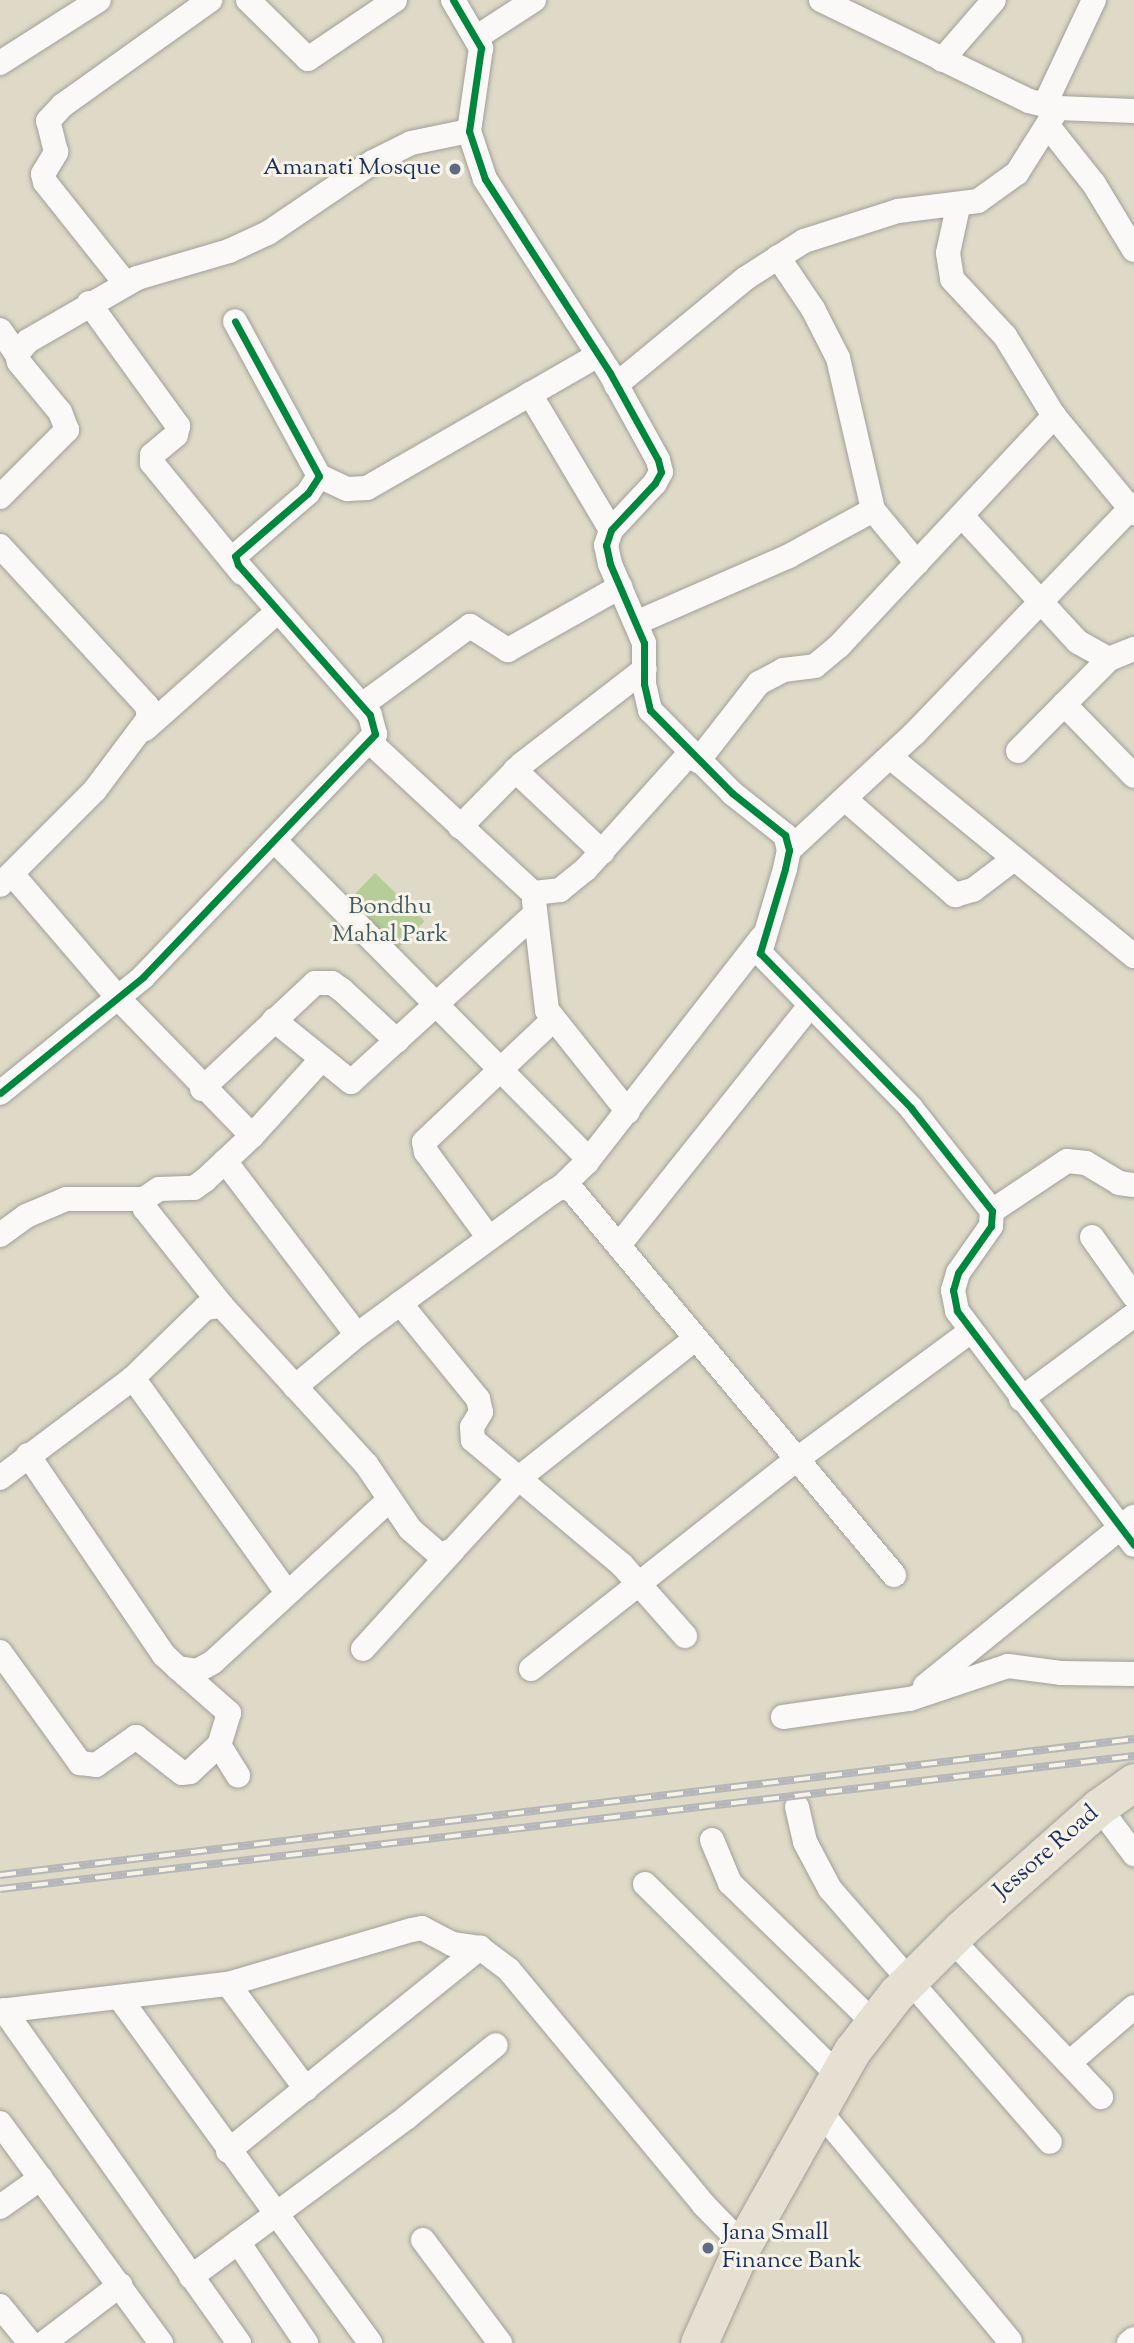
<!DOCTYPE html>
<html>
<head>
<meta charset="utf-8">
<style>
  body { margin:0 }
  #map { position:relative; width:1134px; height:2343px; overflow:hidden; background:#dfdac7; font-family:"Sorts Mill Goudy",serif }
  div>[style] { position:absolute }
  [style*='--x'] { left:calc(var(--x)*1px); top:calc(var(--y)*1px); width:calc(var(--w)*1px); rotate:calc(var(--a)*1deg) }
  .green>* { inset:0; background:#b7cd97; transform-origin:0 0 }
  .roads { filter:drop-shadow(0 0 2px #a0a09a) drop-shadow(0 0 2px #a0a09a) }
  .minor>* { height:24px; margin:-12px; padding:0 12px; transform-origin:12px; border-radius:12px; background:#faf9f7 }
  .highway>* { height:37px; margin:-18.5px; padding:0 18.5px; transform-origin:18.5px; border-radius:18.5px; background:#e6e0d2 }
  .rail>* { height:8px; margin-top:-4px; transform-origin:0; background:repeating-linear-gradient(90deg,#f7f3e8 0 16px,#b4b6b9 0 32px); box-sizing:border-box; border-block:2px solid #b4b6b9 }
  .cycleway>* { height:7px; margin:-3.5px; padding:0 3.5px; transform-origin:3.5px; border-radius:3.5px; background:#00873e }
  .dots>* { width:19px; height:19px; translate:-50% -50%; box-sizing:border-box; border:4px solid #f7f3e8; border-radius:50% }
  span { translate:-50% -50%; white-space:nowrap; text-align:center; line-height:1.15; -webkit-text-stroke:6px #f7f3e8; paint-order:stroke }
  .poi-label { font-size:24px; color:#1b2f5e }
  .right { translate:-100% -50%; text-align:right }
  .left { translate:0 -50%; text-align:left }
  .park-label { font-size:24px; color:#405b63 }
  .street-label { font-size:24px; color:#1b2f5e }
</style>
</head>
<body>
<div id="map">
  <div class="green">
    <div style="left:375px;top:873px;width:69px;height:48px;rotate:44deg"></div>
  </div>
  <div class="roads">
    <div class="minor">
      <div style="--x:248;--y:0;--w:84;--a:44.5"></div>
      <div style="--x:308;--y:59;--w:105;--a:-34.1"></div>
      <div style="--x:453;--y:0;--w:56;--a:59.7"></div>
      <div style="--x:481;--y:48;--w:84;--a:98.2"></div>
      <div style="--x:469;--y:131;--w:51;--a:71.6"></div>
      <div style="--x:485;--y:179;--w:231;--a:57.2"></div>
      <div style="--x:610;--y:373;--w:99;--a:61.1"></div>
      <div style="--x:658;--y:460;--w:12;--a:76"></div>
      <div style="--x:661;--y:472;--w:13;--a:119"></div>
      <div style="--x:655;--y:483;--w:64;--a:133.1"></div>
      <div style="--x:611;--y:530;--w:16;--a:108"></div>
      <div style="--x:606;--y:545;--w:19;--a:78"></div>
      <div style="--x:610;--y:564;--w:86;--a:66.7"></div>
      <div style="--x:644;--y:643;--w:41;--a:90"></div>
      <div style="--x:644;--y:684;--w:27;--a:77"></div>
      <div style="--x:650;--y:710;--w:117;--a:45.3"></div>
      <div style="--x:732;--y:793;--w:68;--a:38.4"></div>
      <div style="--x:785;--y:835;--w:16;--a:75"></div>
      <div style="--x:789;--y:850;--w:19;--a:102"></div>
      <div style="--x:785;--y:869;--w:88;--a:106.6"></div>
      <div style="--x:760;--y:953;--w:216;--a:45.7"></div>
      <div style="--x:911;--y:1108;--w:131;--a:51.8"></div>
      <div style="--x:992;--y:1211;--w:15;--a:94"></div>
      <div style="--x:991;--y:1226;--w:57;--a:125.1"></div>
      <div style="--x:958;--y:1273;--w:18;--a:106"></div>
      <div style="--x:953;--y:1290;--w:21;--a:79"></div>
      <div style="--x:957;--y:1311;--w:293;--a:52.9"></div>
      <div style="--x:821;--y:0;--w:231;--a:25.9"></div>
      <div style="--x:1029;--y:101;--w:30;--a:14"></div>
      <div style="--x:1058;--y:108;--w:76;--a:2.3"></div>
      <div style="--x:477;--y:37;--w:68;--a:-33"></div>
      <div style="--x:942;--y:60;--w:79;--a:-49.1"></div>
      <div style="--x:0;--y:63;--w:117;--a:-32.5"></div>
      <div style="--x:1045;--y:104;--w:115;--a:-64.8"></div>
      <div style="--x:1048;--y:126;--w:74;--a:51.6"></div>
      <div style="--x:1094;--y:184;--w:77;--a:58.8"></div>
      <div style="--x:958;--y:207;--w:47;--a:102.3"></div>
      <div style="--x:948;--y:253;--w:26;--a:81"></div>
      <div style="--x:952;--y:279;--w:78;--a:47.1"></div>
      <div style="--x:1005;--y:336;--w:94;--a:58.5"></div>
      <div style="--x:1054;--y:416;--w:126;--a:50.5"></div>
      <div style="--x:778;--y:257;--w:63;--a:56.1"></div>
      <div style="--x:813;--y:309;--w:55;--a:63"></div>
      <div style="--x:838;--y:358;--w:156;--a:77"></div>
      <div style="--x:873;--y:510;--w:69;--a:50.3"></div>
      <div style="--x:126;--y:284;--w:130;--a:-128.5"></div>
      <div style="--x:45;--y:182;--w:8;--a:-104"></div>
      <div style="--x:43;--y:174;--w:26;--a:-59"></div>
      <div style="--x:56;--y:152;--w:32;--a:-104"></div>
      <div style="--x:48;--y:121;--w:22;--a:-47"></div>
      <div style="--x:63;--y:105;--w:181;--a:-35.5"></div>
      <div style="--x:89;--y:303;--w:152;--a:54.1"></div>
      <div style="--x:178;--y:426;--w:9;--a:103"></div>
      <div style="--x:176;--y:435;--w:31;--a:140"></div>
      <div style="--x:152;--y:455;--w:8;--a:90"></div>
      <div style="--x:152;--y:463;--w:142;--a:50.7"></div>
      <div style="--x:0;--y:330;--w:29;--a:55"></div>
      <div style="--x:616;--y:385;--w:168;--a:-39.5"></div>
      <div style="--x:746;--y:278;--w:69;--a:-32.5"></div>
      <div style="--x:804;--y:241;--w:99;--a:-17.7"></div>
      <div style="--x:898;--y:211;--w:81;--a:-7.1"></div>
      <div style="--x:978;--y:201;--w:48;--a:-35.7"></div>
      <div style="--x:1017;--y:173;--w:77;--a:-57.8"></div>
      <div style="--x:530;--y:394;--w:158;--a:59.2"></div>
      <div style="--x:319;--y:476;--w:31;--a:25"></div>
      <div style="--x:347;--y:489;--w:20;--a:-3"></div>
      <div style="--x:367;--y:488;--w:267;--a:-29.9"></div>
      <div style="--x:0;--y:497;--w:95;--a:-45"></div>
      <div style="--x:67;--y:430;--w:19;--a:-111"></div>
      <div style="--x:60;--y:412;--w:65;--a:-129.4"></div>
      <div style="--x:19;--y:362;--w:8;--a:-104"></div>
      <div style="--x:17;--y:354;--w:17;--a:-50"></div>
      <div style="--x:28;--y:341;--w:126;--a:-30"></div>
      <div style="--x:137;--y:278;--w:96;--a:-16.4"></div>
      <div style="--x:229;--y:251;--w:43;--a:-24.8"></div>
      <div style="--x:268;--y:233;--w:127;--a:-34.1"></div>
      <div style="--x:373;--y:162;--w:42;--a:-26.6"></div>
      <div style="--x:411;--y:143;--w:59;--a:-11.7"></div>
      <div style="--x:962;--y:516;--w:171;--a:47.4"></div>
      <div style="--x:1078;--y:642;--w:35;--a:29"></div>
      <div style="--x:1109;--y:659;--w:27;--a:-22"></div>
      <div style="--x:0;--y:546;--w:217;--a:47.4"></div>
      <div style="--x:147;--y:706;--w:12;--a:81"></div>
      <div style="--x:149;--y:718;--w:90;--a:126.9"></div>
      <div style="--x:95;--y:790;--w:134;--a:135"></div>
      <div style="--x:636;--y:623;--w:167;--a:-23.6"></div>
      <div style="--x:789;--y:556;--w:96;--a:-28.7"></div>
      <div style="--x:1064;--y:704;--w:100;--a:45.8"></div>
      <div style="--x:362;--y:705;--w:134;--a:-36.2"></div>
      <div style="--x:470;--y:626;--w:45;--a:32.3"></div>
      <div style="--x:508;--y:650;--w:129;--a:-29.4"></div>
      <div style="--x:145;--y:729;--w:176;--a:-41.6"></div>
      <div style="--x:370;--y:742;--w:222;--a:42.8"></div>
      <div style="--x:533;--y:893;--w:27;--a:-6"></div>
      <div style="--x:560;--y:890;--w:33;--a:-39"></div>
      <div style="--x:586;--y:869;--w:156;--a:-48.1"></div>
      <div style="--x:1018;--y:751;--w:129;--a:-45.3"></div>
      <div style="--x:890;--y:757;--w:315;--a:39.2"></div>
      <div style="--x:698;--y:761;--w:99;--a:-52"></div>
      <div style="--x:759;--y:683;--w:27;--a:-28"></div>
      <div style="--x:783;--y:670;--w:32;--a:-7"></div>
      <div style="--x:815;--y:666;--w:31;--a:-40"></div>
      <div style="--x:839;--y:646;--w:315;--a:-46.9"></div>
      <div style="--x:515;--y:770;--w:120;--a:43.3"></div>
      <div style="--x:846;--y:800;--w:145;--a:41.1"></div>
      <div style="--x:955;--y:895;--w:19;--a:-16"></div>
      <div style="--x:973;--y:890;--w:51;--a:-37.1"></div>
      <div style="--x:460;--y:827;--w:88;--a:-45.5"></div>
      <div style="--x:522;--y:764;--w:155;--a:-37.7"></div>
      <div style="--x:275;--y:841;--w:438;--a:45.4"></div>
      <div style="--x:583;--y:1153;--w:10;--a:66"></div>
      <div style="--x:587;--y:1162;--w:36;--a:136"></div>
      <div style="--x:789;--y:850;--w:172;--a:-42.9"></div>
      <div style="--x:915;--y:733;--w:316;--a:-46.2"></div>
      <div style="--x:12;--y:874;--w:165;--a:49.4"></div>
      <div style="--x:119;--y:999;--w:191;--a:45.8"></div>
      <div style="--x:534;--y:901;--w:110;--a:83.2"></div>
      <div style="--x:547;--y:1010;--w:130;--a:51.5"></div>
      <div style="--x:274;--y:1020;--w:99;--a:38.8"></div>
      <div style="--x:351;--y:1082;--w:249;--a:-42.4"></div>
      <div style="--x:202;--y:1089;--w:155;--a:-43.2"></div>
      <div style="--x:315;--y:983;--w:17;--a:0"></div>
      <div style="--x:332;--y:983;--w:12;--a:35"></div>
      <div style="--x:342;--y:990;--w:75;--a:42.8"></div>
      <div style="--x:0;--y:1093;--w:184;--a:-39"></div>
      <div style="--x:143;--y:977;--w:336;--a:-46.3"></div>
      <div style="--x:375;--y:734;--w:20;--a:-105"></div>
      <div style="--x:370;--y:715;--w:200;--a:-131.3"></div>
      <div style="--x:238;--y:565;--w:9;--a:-108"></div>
      <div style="--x:235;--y:556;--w:96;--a:-40.8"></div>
      <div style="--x:308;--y:493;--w:20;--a:-57"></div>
      <div style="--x:319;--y:476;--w:176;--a:-118.5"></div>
      <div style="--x:225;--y:1161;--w:218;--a:52.8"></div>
      <div style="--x:587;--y:1162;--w:285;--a:-52.1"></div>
      <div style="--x:992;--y:1211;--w:90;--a:-33.7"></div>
      <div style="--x:1067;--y:1161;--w:19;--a:6"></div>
      <div style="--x:1086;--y:1163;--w:39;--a:31"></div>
      <div style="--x:1119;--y:1183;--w:15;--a:8"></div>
      <div style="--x:0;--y:1235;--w:32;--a:-36"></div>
      <div style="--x:26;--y:1216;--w:43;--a:-23"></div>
      <div style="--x:66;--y:1199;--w:78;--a:0"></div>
      <div style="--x:1092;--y:1237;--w:72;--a:54.6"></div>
      <div style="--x:489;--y:1238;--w:107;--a:-126.2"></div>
      <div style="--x:426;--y:1152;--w:10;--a:-101"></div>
      <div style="--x:424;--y:1142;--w:176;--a:-43.4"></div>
      <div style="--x:619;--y:1245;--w:306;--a:-51.4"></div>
      <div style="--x:400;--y:1303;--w:124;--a:50.9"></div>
      <div style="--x:478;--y:1399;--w:13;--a:77"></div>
      <div style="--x:481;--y:1412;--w:17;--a:121"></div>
      <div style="--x:472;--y:1427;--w:13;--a:86"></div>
      <div style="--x:473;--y:1440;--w:194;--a:40"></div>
      <div style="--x:622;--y:1565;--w:95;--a:48.4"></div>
      <div style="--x:222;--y:1306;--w:124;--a:-128.4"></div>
      <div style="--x:145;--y:1209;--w:10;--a:-96"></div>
      <div style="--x:144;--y:1199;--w:18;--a:-34"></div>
      <div style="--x:159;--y:1189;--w:35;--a:-2"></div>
      <div style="--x:194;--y:1188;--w:14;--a:-36"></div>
      <div style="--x:205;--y:1180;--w:64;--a:-43.1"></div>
      <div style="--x:252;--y:1136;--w:101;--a:-47.8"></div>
      <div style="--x:133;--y:1378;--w:264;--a:54.3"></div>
      <div style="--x:295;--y:1387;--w:81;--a:-40"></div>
      <div style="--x:357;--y:1335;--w:240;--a:-36.2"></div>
      <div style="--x:551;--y:1193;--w:12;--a:-31"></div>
      <div style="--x:561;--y:1187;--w:11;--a:15"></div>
      <div style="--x:572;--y:1190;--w:502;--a:50.09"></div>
      <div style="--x:1021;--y:1399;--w:141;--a:-36.6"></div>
      <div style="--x:28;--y:1455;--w:242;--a:55.8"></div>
      <div style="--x:164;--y:1655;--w:19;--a:43"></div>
      <div style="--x:178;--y:1668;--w:19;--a:9"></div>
      <div style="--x:197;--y:1671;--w:18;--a:-29"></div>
      <div style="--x:213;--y:1662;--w:238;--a:-42.6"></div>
      <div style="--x:0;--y:1478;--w:166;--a:-36.9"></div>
      <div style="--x:133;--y:1378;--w:100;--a:-44.2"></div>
      <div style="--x:205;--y:1308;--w:17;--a:-7"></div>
      <div style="--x:222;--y:1306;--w:214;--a:47.7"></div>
      <div style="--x:366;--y:1464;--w:78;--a:55.9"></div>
      <div style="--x:410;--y:1529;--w:40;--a:41"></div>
      <div style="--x:440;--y:1555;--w:14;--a:-21"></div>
      <div style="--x:453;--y:1550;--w:98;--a:-47.5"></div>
      <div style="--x:519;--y:1478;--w:224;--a:-38.3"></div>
      <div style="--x:363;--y:1649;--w:134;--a:-47.7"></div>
      <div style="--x:0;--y:1652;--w:137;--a:54.2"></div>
      <div style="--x:80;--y:1763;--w:16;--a:7"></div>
      <div style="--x:96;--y:1765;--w:49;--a:-35"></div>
      <div style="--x:136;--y:1737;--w:58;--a:38"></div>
      <div style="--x:182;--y:1773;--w:8;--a:-7"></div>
      <div style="--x:190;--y:1772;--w:40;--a:-43"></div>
      <div style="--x:178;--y:1668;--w:68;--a:41.4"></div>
      <div style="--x:229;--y:1713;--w:34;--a:107"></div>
      <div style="--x:219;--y:1745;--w:36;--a:58"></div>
      <div style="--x:531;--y:1669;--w:337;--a:-38.3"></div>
      <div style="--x:796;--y:1460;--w:217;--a:-36.4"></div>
      <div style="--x:925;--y:1686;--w:269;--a:-39"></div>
      <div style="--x:783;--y:1717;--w:128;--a:-8.1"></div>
      <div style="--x:910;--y:1699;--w:103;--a:-18.6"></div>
      <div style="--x:1008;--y:1666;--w:53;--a:7.5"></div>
      <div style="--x:1061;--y:1673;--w:73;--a:0.8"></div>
      <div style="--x:797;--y:1807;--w:36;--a:77"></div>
      <div style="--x:805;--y:1842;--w:53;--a:62"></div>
      <div style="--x:830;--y:1889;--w:335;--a:49"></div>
      <div style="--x:1099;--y:1807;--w:59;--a:53.3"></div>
      <div style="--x:712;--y:1840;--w:47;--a:67.3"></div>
      <div style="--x:730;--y:1883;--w:201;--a:44.2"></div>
      <div style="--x:645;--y:1884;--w:272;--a:44.7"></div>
      <div style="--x:951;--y:1939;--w:218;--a:46.5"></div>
      <div style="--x:228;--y:1984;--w:131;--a:53.4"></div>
      <div style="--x:119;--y:1997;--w:427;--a:54"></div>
      <div style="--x:4;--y:2010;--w:408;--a:54.8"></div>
      <div style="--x:0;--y:2011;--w:230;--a:-6.8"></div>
      <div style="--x:228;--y:1984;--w:192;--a:-16.4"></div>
      <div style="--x:412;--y:1930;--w:10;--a:-11"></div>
      <div style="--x:422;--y:1928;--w:34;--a:28"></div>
      <div style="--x:452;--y:1944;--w:28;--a:8"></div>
      <div style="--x:1069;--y:2063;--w:86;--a:-40.7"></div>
      <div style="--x:818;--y:2109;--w:301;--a:50.4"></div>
      <div style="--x:0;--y:2123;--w:273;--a:53.8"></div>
      <div style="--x:228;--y:2151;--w:324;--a:-38.9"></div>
      <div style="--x:480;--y:1948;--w:36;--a:37"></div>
      <div style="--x:509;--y:1970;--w:304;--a:50.3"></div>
      <div style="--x:703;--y:2204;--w:57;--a:45.7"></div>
      <div style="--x:0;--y:2207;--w:50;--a:-35.3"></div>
      <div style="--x:423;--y:2240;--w:129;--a:53.2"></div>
      <div style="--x:238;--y:2242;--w:122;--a:56"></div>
      <div style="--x:191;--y:2277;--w:269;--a:-36.5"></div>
      <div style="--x:407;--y:2117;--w:114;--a:-39"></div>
      <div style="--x:0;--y:2306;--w:48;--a:51"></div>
      <div style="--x:44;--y:2343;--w:96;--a:-37.3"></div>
      <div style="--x:1129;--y:2343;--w:6;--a:-39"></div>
    </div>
    <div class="highway">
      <div style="--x:699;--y:2343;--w:107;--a:-65.8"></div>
      <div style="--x:743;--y:2245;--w:223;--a:-60.7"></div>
      <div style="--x:852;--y:2051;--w:72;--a:-52.3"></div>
      <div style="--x:896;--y:1994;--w:93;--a:-45"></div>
      <div style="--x:962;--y:1928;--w:183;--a:-41.5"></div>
      <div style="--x:1099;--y:1807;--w:43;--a:-35.5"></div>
    </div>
  </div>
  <div class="rail">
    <div style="--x:0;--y:1875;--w:1142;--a:-6.84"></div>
    <div style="--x:0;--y:1889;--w:1142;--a:-6.69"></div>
  </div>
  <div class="cycleway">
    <div style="--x:453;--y:0;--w:56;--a:59.7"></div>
    <div style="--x:481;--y:48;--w:84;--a:98.2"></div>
    <div style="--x:469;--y:131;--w:51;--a:71.6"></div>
    <div style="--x:485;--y:179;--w:231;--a:57.2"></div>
    <div style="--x:610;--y:373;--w:99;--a:61.1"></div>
    <div style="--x:658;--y:460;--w:12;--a:76"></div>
    <div style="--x:661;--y:472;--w:13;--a:119"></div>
    <div style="--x:655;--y:483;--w:64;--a:133.1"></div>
    <div style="--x:611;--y:530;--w:16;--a:108"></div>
    <div style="--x:606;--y:545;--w:19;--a:78"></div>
    <div style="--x:610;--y:564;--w:86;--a:66.7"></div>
    <div style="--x:644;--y:643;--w:41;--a:90"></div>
    <div style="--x:644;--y:684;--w:27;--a:77"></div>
    <div style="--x:650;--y:710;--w:117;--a:45.3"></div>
    <div style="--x:732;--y:793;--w:68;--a:38.4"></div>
    <div style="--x:785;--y:835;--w:16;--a:75"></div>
    <div style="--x:789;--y:850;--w:19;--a:102"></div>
    <div style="--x:785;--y:869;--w:88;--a:106.6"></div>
    <div style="--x:760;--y:953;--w:216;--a:45.7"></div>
    <div style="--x:911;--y:1108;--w:131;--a:51.8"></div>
    <div style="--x:992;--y:1211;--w:15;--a:94"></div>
    <div style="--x:991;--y:1226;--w:57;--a:125.1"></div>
    <div style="--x:958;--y:1273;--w:18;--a:106"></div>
    <div style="--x:953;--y:1290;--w:21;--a:79"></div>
    <div style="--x:957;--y:1311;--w:293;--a:52.9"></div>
    <div style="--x:0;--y:1093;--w:184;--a:-39"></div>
    <div style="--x:143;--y:977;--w:336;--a:-46.3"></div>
    <div style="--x:375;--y:734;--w:20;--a:-105"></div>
    <div style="--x:370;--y:715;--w:200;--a:-131.3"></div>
    <div style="--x:238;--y:565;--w:9;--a:-108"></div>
    <div style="--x:235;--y:556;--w:96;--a:-40.8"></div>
    <div style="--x:308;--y:493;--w:20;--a:-57"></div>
    <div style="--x:319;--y:476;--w:176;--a:-118.5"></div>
  </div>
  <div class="dots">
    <div style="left:455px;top:169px;background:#606b83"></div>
    <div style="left:708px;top:2248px;background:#606b83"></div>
  </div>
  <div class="poi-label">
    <span class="right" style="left:441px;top:169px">Amanati Mosque</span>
    <span class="left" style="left:722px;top:2248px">Jana Small<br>Finance Bank</span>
  </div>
  <div class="park-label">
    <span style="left:390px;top:922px">Bondhu<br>Mahal Park</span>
  </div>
  <div class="street-label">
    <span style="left:1047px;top:1853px;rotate:-41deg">Jessore Road</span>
  </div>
</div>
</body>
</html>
